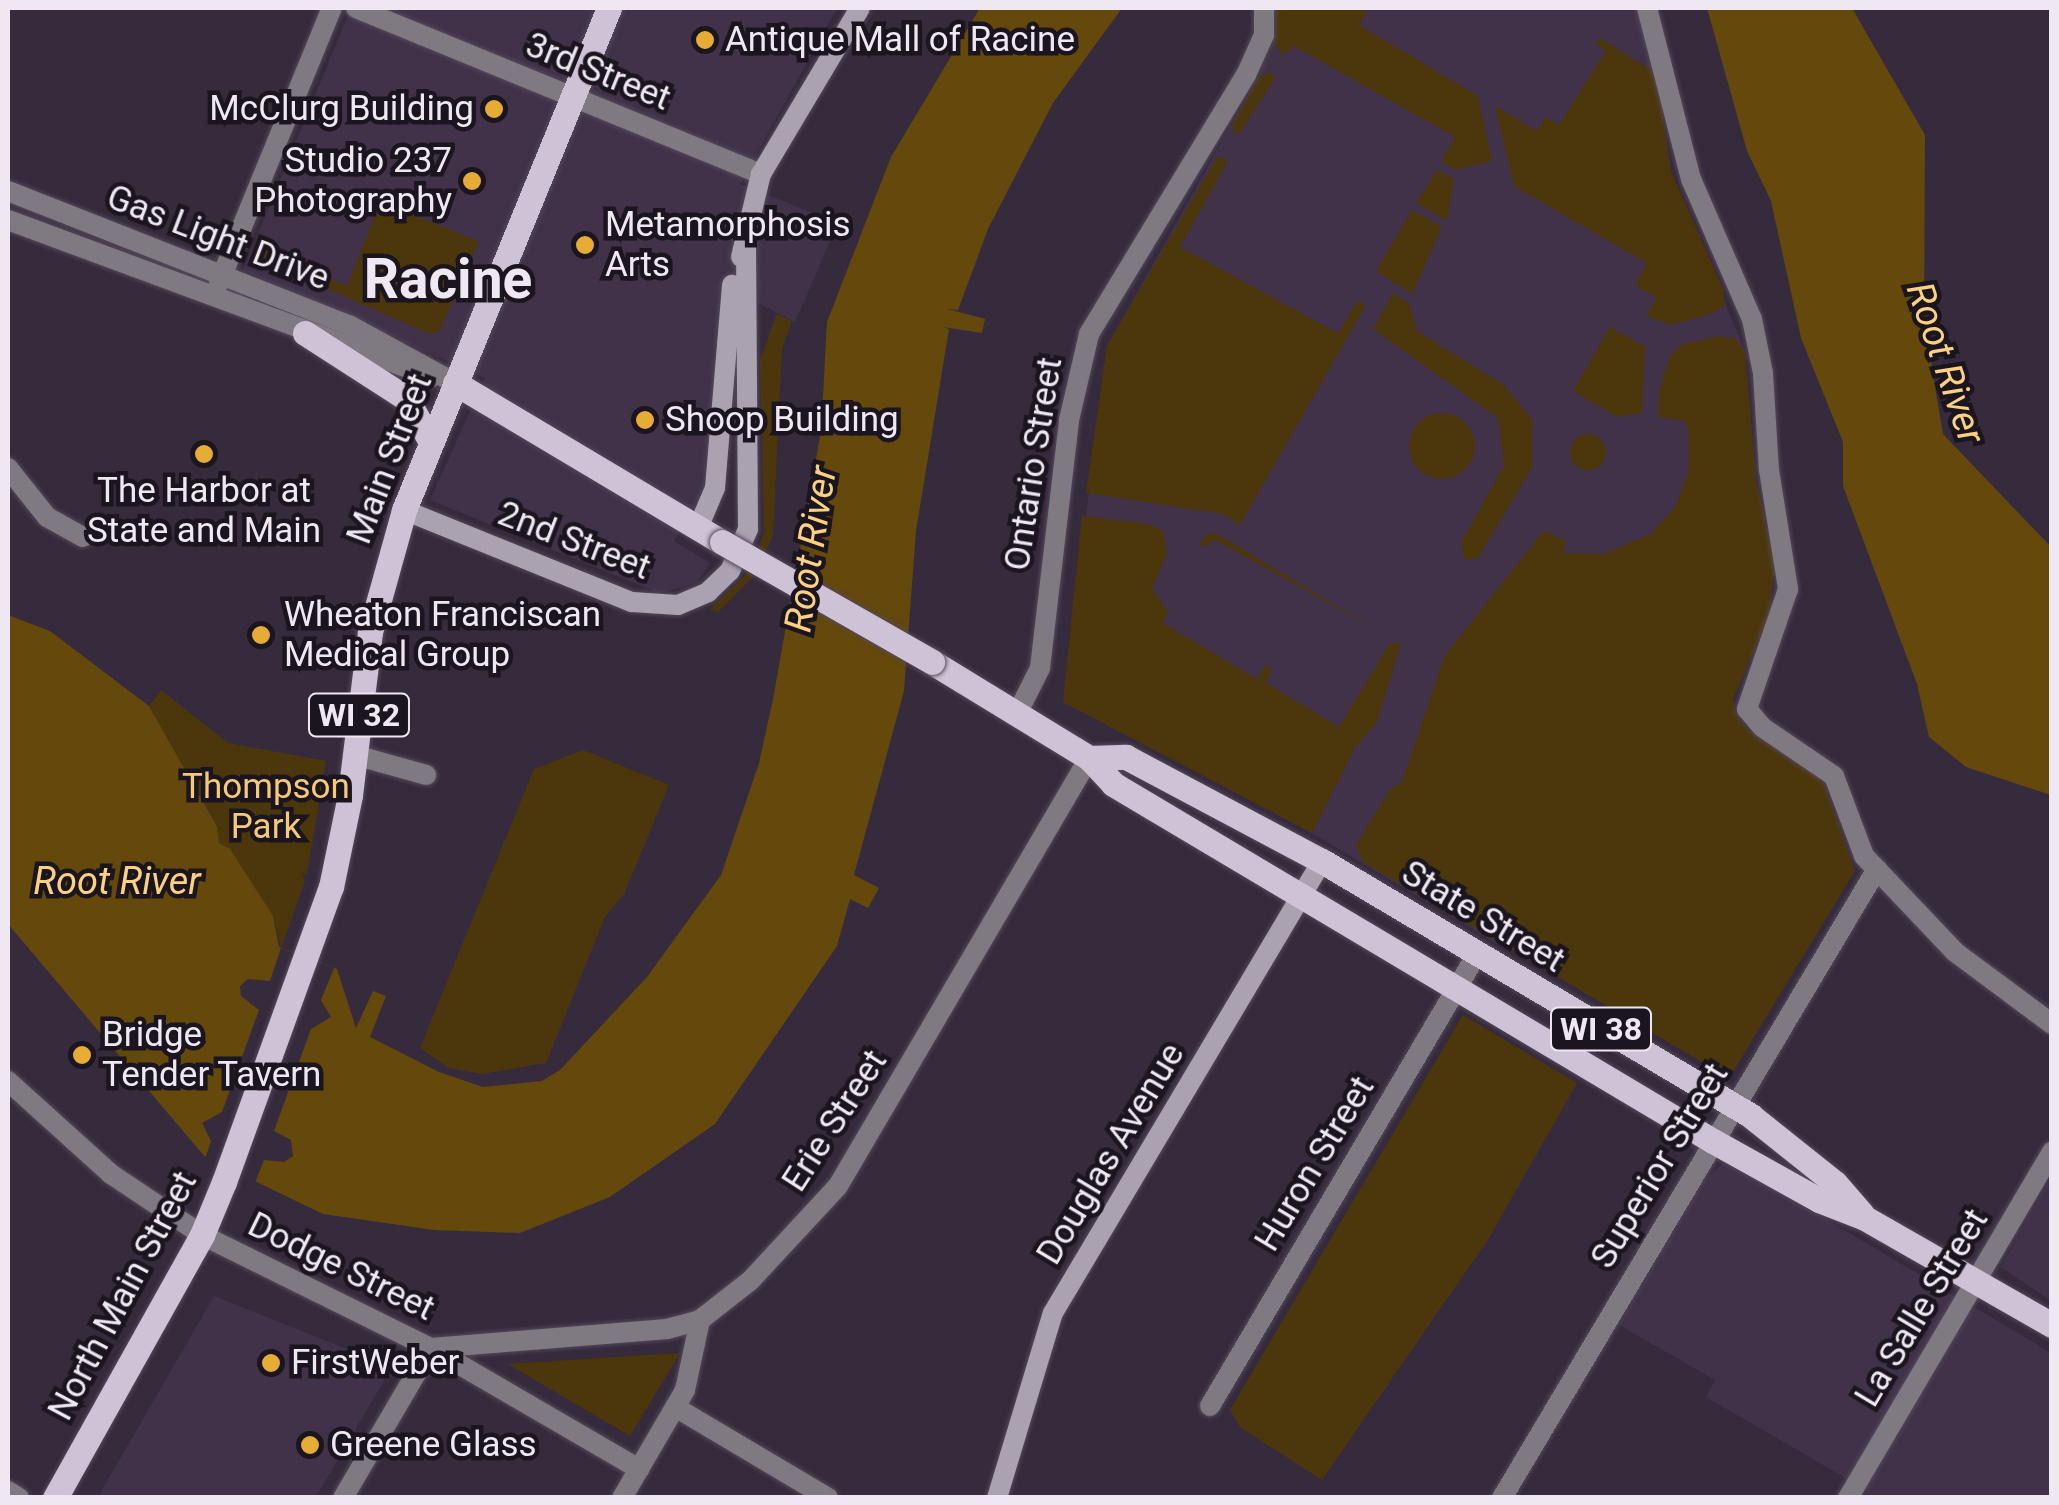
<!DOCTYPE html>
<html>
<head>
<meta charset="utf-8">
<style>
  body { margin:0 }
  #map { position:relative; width:2059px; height:1505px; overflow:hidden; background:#352b3d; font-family:Roboto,sans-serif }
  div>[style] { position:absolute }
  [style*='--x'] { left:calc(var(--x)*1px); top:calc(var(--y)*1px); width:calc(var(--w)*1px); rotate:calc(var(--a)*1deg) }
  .built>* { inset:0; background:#41324a }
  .green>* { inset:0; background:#4c370d }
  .round { border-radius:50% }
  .water>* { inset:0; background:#64480c }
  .pier>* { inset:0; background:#352b3d }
  .roads { filter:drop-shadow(0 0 2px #53495a) drop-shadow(0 0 2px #53495a) }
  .street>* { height:20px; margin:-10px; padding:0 10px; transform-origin:10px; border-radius:10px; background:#7f7982 }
  .secondary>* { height:20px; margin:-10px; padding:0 10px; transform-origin:10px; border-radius:10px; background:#aba2b1 }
  .primary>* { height:25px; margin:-12.5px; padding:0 12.5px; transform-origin:12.5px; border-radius:12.5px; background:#cec2d6 }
  .bridges { filter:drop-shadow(0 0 2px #53495a) drop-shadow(0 0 2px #53495a) }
  .primary-bridge>* { height:25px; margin:-12.5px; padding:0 12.5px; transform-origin:12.5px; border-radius:12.5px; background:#cec2d6 }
  .dots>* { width:28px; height:28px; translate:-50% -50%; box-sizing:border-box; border:5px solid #1a151e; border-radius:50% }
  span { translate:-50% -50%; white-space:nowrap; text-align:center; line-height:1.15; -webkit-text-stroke:9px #1a151e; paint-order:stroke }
  .shield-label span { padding:2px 8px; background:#1a151e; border:2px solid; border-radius:8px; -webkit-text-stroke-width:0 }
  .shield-label { font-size:32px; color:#efe8f3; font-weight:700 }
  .poi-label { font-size:35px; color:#efe8f3 }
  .left { translate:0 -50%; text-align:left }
  .right { translate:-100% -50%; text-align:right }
  .street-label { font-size:35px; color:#efe8f3 }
  .park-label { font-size:35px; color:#f5c978 }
  .water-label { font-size:38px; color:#fed180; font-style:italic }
  .town-label { font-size:55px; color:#efe8f3; font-weight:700 }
  .frame { position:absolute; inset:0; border:10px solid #efe8f3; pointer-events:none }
</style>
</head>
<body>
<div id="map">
  <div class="built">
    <div style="clip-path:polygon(351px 8px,837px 8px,740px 184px,838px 223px,795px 322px,729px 288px,707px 484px,674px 541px,710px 563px,697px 583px,659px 593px,430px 500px,485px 378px,243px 270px)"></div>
    <div style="clip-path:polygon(1274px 8px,1636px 8px,1656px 73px,1671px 171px,1745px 351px,1756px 480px,1775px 564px,1769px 616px,1733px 699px,1735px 712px,1747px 729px,1822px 778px,1855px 871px,1502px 947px,1312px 833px,1063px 702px,1107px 346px,1256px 81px,1274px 41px)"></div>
    <div style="clip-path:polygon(1727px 1160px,2051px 1353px,2051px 1497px,1865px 1497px,1868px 1491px,1706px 1397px,1715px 1380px,1619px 1325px,1706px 1178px)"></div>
    <div style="clip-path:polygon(2051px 1178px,2051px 1301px,2001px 1267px)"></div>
    <div style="clip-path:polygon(214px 1296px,392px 1367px,316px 1497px,98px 1497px)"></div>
  </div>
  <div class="green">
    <div style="clip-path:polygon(1276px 8px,1361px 8px,1367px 13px,1359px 25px,1478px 96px,1492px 161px,1456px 170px,1441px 162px,1455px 137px,1294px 46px,1283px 56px,1275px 43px)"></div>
    <div style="clip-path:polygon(1600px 38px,1656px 73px,1671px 171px,1723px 289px,1725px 305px,1711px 314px,1671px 325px,1646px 316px,1657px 298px,1635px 285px,1647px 263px,1514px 186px,1495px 106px,1537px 131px,1545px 117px,1559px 125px,1606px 51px,1596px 44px)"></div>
    <div style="clip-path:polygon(1271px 73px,1275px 79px,1237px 137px,1232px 126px,1260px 75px)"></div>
    <div style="clip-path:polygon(1218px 156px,1228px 161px,1180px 247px,1338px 333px,1358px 301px,1366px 305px,1240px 525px,1223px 514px,1086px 493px,1107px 346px)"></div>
    <div style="clip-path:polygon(1437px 170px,1454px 179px,1447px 221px,1416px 203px)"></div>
    <div style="clip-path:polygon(381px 201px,479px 242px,439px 332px,430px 334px,257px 258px,260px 249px,347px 286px)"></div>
    <div style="clip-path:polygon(1412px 210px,1442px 227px,1412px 294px,1376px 271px)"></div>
    <div style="clip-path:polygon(1393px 293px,1409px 303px,1417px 331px,1504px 385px,1532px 420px,1532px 468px,1478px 558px,1465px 560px,1461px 543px,1504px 465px,1498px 418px,1373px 329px)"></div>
    <div style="clip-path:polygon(777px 314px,792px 321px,782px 349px,773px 535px,756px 574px,718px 612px,710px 609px,750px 571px,764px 532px,760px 360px)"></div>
    <div style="clip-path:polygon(1610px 327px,1645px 347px,1642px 413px,1617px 417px,1573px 391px)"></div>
    <div style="clip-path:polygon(1718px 336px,1735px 339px,1745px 351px,1756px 480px,1775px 564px,1769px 616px,1733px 699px,1735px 712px,1747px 729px,1822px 778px,1855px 871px,1729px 1078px,1363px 862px,1356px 845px,1389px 791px,1402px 782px,1444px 657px,1543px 531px,1565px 540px,1563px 553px,1604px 554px,1651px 534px,1675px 507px,1689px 471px,1689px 435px,1685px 421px,1658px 417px,1659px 391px,1670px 356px,1681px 345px)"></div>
    <div class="round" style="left:1409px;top:413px;width:66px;height:66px"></div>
    <div class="round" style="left:1570px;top:434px;width:36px;height:36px"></div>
    <div style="clip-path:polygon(1082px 516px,1150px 524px,1164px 532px,1167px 554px,1152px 588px,1168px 613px,1163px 623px,1257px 679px,1265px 665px,1272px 670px,1266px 683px,1339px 727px,1390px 643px,1401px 643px,1377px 722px,1355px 748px,1312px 833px,1063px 702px)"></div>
    <div style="clip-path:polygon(1209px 533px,1219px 535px,1375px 629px,1214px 539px,1205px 548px,1199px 543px)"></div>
    <div style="clip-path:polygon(161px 690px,228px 743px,326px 761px,307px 874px,302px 873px,305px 881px,281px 948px,273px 916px,219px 843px,217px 825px,149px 706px)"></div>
    <div style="clip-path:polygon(583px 750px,669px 785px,624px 894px,605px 917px,546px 1063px,482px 1074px,449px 1068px,420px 1048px,534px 769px)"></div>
    <div style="clip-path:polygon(1463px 1015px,1577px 1083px,1489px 1238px,1322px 1480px,1240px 1427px,1230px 1410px)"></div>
    <div style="clip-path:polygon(680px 1353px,630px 1436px,508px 1364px)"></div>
  </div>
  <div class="water">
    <div style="clip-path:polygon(980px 8px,1122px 8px,1053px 103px,988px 229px,958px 310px,947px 309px,985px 319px,982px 333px,943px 327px,949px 329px,916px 531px,904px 691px,854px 875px,879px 888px,868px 908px,850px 899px,837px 946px,715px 1124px,610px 1197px,520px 1233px,434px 1230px,323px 1214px,205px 1157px,8px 924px,8px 615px,50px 631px,149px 706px,217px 826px,219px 843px,230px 849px,273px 916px,279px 947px,337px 969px,356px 1028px,373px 991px,386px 996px,370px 1037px,439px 1072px,483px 1087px,542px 1081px,560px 1070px,647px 977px,721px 875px,759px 763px,773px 699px,821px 431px,827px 322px,891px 157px)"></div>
    <div style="clip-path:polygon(1707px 8px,1852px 8px,1925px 135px,1924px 320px,1943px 434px,2051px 547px,2051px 795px,1966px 767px,1929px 737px,1917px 684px,1843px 486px,1843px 442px,1801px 338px,1771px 201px,1747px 151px)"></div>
  </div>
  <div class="pier">
    <div style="clip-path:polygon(281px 948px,334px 968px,321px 1000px,331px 1017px,311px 1029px,274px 1131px,291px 1140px,293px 1156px,284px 1162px,264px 1160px,254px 1185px,204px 1162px,211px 1141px,202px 1123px,222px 1112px,259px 1010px,241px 996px,240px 986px,248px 979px,270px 981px)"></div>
  </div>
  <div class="roads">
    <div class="street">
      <div style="--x:356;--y:8;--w:438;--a:22.3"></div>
      <div style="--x:1647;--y:8;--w:177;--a:75.6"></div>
      <div style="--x:1691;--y:179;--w:153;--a:66.5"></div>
      <div style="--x:1752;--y:319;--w:55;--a:78.5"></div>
      <div style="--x:1763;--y:373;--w:97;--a:86.5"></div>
      <div style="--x:1769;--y:470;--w:121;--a:80.9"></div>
      <div style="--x:1788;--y:589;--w:127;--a:108.9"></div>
      <div style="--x:1747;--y:709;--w:23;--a:50"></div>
      <div style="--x:1762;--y:727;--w:87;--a:34.2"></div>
      <div style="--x:1834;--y:776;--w:85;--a:69.4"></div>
      <div style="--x:1864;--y:856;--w:132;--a:46.5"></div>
      <div style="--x:1955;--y:952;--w:121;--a:36.6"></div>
      <div style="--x:8;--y:191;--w:366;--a:21.5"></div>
      <div style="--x:349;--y:325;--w:121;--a:28.7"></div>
      <div style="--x:8;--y:220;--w:452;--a:20.3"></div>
      <div style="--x:219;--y:283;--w:297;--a:-67.7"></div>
      <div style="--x:8;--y:468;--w:63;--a:51.5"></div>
      <div style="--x:47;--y:517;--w:41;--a:29.1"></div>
      <div style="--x:1018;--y:712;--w:49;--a:-63.4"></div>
      <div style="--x:1040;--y:668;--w:250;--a:-83.3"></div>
      <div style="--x:1069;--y:420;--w:88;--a:-76.9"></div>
      <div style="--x:1089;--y:334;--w:303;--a:-58.8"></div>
      <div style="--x:1246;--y:75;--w:44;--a:-65.8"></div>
      <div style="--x:1264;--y:35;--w:27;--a:-90"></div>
      <div style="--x:355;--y:755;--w:74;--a:15.7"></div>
      <div style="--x:8;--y:1081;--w:139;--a:42.1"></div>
      <div style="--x:111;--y:1174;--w:110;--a:33.8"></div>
      <div style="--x:202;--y:1235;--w:255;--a:26.3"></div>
      <div style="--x:431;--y:1348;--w:241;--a:30.2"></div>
      <div style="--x:431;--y:1348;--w:237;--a:-4.6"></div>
      <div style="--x:667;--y:1329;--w:34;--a:-15"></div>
      <div style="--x:700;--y:1320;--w:63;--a:-38"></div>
      <div style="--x:750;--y:1281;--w:129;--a:-47.2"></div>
      <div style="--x:838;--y:1186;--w:496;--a:-59.6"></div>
      <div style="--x:1210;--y:1406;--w:525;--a:-59.43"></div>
      <div style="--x:675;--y:1407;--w:178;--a:30.7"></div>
      <div style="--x:8;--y:1491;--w:13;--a:32"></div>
      <div style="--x:343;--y:1498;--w:174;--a:-59.6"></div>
      <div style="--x:622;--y:1498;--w:125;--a:-59.7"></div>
      <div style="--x:685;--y:1390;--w:72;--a:-77.9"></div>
      <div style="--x:1502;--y:1498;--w:732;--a:-59.2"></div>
      <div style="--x:1848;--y:1498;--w:402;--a:-59.5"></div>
    </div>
    <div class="secondary">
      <div style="--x:741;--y:257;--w:85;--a:-76.5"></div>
      <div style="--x:761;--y:174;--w:193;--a:-59.2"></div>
      <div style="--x:404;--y:510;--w:246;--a:22"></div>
      <div style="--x:632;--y:602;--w:46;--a:3.7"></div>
      <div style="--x:678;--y:605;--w:33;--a:-23"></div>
      <div style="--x:708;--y:592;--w:30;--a:-44"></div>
      <div style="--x:730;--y:571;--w:46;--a:-66.8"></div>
      <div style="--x:748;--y:529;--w:285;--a:-90.4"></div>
      <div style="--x:698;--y:528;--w:43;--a:-67"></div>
      <div style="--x:715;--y:488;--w:204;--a:-85.2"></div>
      <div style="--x:997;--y:1498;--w:193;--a:-73.2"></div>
      <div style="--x:1053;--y:1313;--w:526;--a:-59.24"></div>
    </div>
    <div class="primary">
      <div style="--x:305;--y:333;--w:120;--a:32.8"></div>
      <div style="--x:406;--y:398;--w:51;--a:60.4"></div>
      <div style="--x:455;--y:383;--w:311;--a:30.8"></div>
      <div style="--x:932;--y:662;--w:184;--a:31.4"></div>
      <div style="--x:1089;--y:758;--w:35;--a:47"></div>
      <div style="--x:1113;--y:784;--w:698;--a:30.75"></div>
      <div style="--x:1713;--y:1141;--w:121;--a:29.1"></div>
      <div style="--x:1819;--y:1200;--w:49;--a:21.4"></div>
      <div style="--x:1865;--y:1218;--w:215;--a:29.8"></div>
      <div style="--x:1089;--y:758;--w:37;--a:-2"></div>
      <div style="--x:1126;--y:757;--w:222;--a:28"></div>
      <div style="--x:1322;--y:861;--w:499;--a:30.7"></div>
      <div style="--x:1751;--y:1116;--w:107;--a:38.6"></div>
      <div style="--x:1835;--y:1183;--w:40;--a:49"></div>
      <div style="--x:55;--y:1498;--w:301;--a:-60.8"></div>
      <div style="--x:202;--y:1235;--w:57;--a:-67.5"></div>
      <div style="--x:224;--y:1182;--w:314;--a:-70.1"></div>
      <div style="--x:331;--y:887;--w:94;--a:-78.3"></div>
      <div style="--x:350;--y:795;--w:164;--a:-83"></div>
      <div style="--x:370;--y:632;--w:127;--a:-74.4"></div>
      <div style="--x:404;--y:510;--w:542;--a:-67.79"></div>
    </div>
  </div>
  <div class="bridges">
    <div class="primary-bridge">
      <div style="--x:722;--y:542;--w:242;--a:29.7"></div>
    </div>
  </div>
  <div class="dots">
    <div style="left:705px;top:40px;background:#e6ac36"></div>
    <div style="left:494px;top:109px;background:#e6ac36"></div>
    <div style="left:472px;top:181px;background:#e6ac36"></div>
    <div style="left:585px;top:245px;background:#e6ac36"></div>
    <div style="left:645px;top:420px;background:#e6ac36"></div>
    <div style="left:204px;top:454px;background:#e6ac36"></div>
    <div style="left:261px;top:635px;background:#e6ac36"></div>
    <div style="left:82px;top:1055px;background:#e6ac36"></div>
    <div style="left:271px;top:1363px;background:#e6ac36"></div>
    <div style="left:310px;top:1445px;background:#e6ac36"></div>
  </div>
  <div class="shield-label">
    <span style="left:359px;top:715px">WI 32</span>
    <span style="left:1601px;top:1029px">WI 38</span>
  </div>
  <div class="poi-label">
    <span class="left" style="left:725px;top:40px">Antique Mall of Racine</span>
    <span class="right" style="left:474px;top:109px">McClurg Building</span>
    <span class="right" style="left:452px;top:181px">Studio 237<br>Photography</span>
    <span class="left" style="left:605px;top:245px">Metamorphosis<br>Arts</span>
    <span class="left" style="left:665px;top:420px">Shoop Building</span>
    <span style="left:204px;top:511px">The Harbor at<br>State and Main</span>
    <span class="left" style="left:284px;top:635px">Wheaton Franciscan<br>Medical Group</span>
    <span class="left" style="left:102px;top:1055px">Bridge<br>Tender Tavern</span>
    <span class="left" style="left:291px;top:1363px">FirstWeber</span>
    <span class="left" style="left:330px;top:1445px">Greene Glass</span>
  </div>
  <div class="street-label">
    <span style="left:598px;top:72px;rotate:22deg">3rd Street</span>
    <span style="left:218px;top:238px;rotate:21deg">Gas Light Drive</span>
    <span style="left:390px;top:459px;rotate:-69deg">Main Street</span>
    <span style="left:1034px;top:464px;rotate:-81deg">Ontario Street</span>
    <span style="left:574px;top:541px;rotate:21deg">2nd Street</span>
    <span style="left:1483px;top:917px;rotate:31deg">State Street</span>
    <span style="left:835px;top:1121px;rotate:-57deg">Erie Street</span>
    <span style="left:1111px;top:1154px;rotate:-59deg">Douglas Avenue</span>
    <span style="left:1315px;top:1164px;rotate:-59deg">Huron Street</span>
    <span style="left:1660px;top:1166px;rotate:-59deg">Superior Street</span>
    <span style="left:341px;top:1267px;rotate:26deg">Dodge Street</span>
    <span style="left:123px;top:1296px;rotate:-62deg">North Main Street</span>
    <span style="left:1922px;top:1308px;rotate:-59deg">La Salle Street</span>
  </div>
  <div class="park-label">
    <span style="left:266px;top:807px">Thompson<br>Park</span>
  </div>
  <div class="water-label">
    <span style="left:1945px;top:363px;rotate:71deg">Root River</span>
    <span style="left:811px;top:549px;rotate:-81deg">Root River</span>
    <span style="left:117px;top:882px">Root River</span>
  </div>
  <div class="town-label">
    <span style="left:448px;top:280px">Racine</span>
  </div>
  <div class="frame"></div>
</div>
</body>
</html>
